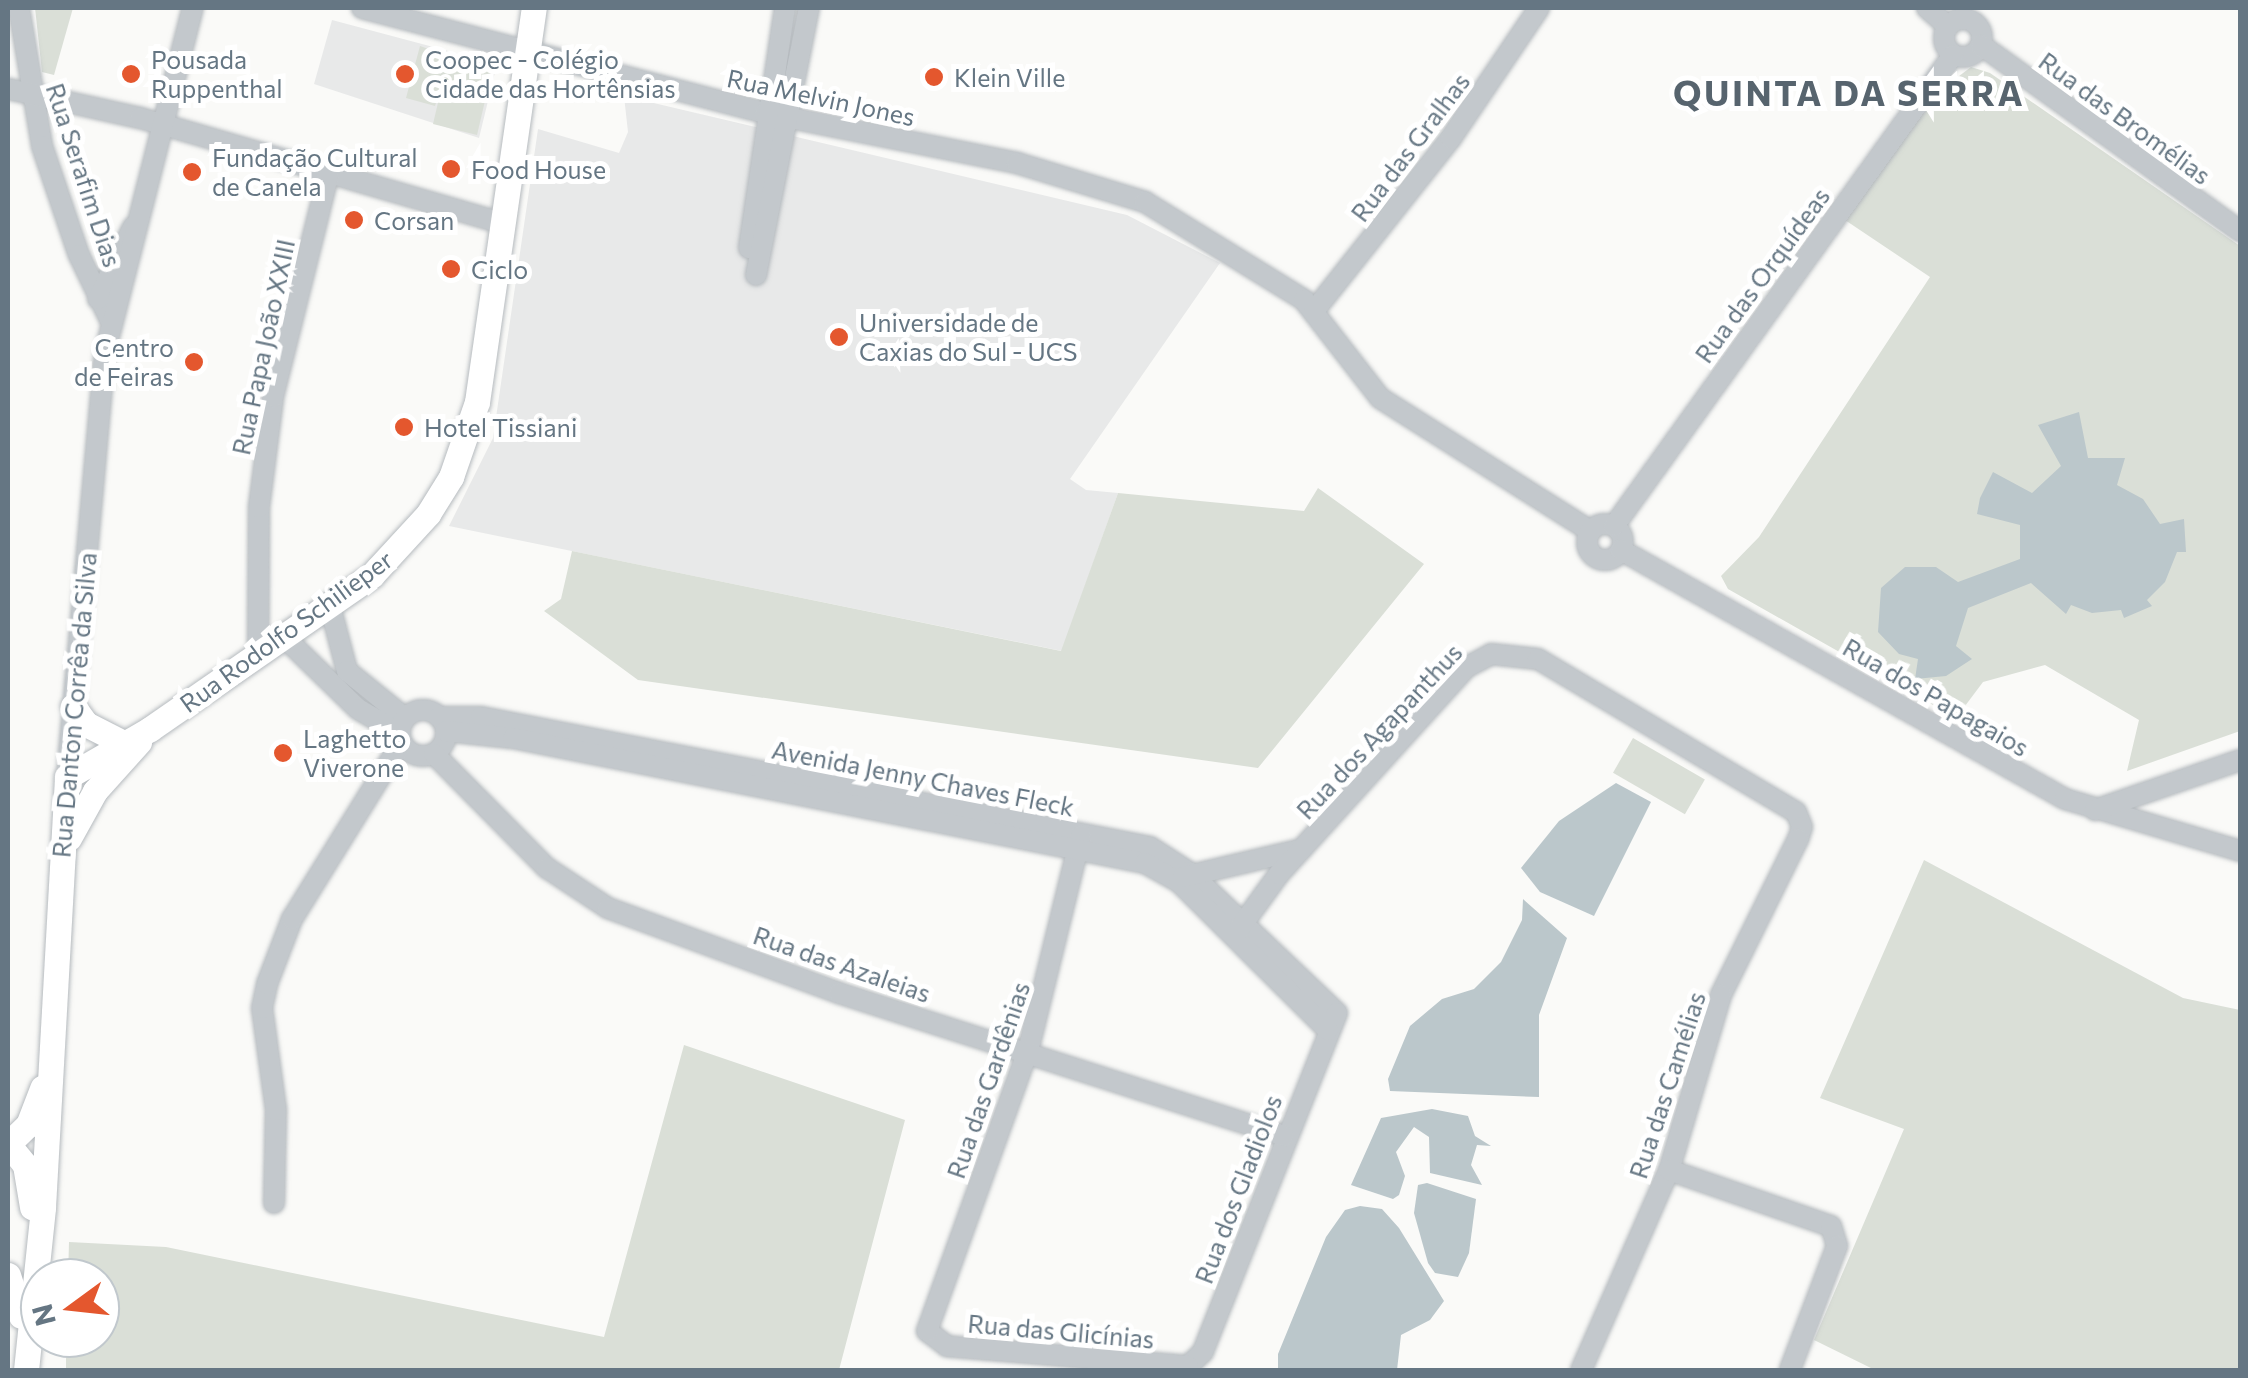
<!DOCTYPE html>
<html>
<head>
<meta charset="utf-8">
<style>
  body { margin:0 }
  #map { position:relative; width:2248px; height:1378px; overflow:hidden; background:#fafaf8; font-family:Commissioner,sans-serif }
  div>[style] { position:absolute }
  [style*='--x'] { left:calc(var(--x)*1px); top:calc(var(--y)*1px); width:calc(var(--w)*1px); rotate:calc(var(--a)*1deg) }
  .built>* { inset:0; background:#e8e9e9 }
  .green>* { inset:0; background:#dadfd7; transform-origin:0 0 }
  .water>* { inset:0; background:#bbc7cb }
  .roads { filter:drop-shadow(0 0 2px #b5babe) drop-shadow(0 0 2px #b5babe) }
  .minor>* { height:20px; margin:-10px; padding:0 10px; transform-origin:10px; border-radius:10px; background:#c3c8cc }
  .minor>.ring { margin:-10px; padding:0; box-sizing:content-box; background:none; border:20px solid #c3c8cc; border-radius:50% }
  .major>* { height:25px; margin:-12.5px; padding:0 12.5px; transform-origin:12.5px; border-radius:12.5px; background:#fff }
  .dots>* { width:28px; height:28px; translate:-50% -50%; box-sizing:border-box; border:5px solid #fff; border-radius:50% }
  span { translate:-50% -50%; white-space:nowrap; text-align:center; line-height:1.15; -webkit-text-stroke:10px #fff; paint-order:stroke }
  .poi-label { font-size:25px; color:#657683 }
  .left { translate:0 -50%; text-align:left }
  .right { translate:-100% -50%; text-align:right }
  .street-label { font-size:25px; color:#657683 }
  .district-label { font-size:35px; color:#57646e; font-weight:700; letter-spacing:2.5px }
  .frame { position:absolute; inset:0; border:10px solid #657683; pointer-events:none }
  .north { position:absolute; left:20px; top:1258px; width:100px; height:100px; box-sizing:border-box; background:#fff; border:2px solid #c1c8cd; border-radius:50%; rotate:255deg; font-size:28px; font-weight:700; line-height:40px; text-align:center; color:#657683 }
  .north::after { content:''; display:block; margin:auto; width:35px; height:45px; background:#e4572e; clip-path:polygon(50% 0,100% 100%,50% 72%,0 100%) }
</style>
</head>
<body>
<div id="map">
  <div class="built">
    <div style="clip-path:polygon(332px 20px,497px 64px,479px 138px,314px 84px)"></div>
    <div style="clip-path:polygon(624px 96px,1127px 215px,1220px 263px,1070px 479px,1086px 490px,1118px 493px,1062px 651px,449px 526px,493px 438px,538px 129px,619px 153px,628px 132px)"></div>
  </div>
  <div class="green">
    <div style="clip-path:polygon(35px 8px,73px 8px,54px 75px,42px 72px)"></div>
    <div style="clip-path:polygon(420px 46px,492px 71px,477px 135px,433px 124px,444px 77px,435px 106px,406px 98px)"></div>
    <div style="clip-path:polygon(1971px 67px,1990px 73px,2240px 246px,2240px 731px,2127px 771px,2139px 720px,2045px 665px,1983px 682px,1956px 718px,1728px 589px,1721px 576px,1759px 537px,1930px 277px,1845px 220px,1934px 95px)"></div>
    <div style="clip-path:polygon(1318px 488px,1424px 564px,1258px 768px,638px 680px,544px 611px,561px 599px,572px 551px,1061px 651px,1118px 493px,1304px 511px)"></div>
    <div style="left:1633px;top:738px;width:83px;height:40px;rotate:30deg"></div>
    <div style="clip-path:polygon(1924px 860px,2183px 998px,2240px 1010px,2240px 1370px,1875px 1370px,1814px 1340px,1904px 1129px,1820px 1098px)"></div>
    <div style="clip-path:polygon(684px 1045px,905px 1120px,839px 1370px,66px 1370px,66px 1338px,100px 1338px,100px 1278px,68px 1278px,69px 1242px,166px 1247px,604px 1337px)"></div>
  </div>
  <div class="water">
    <div style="clip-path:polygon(2079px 412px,2088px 458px,2125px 458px,2117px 485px,2143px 499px,2160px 524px,2184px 519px,2186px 552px,2177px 552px,2165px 582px,2147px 600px,2152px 606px,2124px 618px,2121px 610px,2092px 613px,2071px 605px,2066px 614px,2031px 583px,1968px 608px,1956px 646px,1972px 659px,1946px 676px,1915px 679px,1918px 659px,1899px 654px,1878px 632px,1881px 588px,1905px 567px,1936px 567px,1958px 582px,2020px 559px,2020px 525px,1977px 514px,1980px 498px,1993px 472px,2032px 493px,2061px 466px,2038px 425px)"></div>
    <div style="clip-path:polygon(1616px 783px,1651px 802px,1594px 916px,1540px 892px,1521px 868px,1559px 821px)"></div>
    <div style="clip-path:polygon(1523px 899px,1567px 938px,1539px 1015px,1539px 1097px,1390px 1091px,1388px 1079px,1410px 1026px,1442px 999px,1474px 989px,1501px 962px,1522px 920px)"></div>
    <div style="clip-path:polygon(1432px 1109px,1468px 1116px,1475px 1136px,1491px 1146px,1477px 1145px,1471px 1165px,1482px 1185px,1430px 1173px,1429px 1137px,1414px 1127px,1396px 1152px,1405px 1176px,1399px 1195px,1393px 1199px,1351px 1185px,1381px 1118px)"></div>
    <div style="clip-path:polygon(1427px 1183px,1476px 1199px,1469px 1253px,1458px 1277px,1435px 1273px,1428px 1263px,1414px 1213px,1418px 1185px)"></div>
    <div style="clip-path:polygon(1360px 1206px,1382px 1209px,1399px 1228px,1444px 1301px,1430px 1320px,1401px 1335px,1397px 1370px,1278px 1370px,1278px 1354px,1326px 1237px,1345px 1210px)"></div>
  </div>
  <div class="roads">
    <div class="minor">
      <div style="--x:19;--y:8;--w:140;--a:80.5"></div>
      <div style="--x:42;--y:146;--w:115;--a:71.3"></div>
      <div style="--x:79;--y:255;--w:76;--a:64.4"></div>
      <div style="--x:362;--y:8;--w:416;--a:14.6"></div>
      <div style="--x:765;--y:113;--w:257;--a:11.2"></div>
      <div style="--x:1017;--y:163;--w:134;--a:16.9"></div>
      <div style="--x:1145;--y:202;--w:187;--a:31.6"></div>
      <div style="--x:1304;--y:300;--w:124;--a:52.2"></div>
      <div style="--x:1380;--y:398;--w:249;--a:32.3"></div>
      <div style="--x:1927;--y:8;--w:28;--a:41"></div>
      <div class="ring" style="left:1944px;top:19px;width:18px;height:18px"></div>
      <div style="--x:1981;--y:45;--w:319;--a:35.7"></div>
      <div style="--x:8;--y:89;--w:135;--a:12.4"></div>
      <div style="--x:140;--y:118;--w:376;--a:16.2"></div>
      <div style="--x:749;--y:248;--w:243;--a:-81.5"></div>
      <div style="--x:756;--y:275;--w:272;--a:-78.8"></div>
      <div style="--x:98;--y:299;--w:80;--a:-64.1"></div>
      <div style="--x:1314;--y:311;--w:221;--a:-51.6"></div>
      <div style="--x:1451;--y:138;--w:157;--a:-55.9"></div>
      <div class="ring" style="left:1587px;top:524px;width:16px;height:16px"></div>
      <div style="--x:1614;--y:526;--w:580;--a:-54.26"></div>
      <div style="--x:1621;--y:550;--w:509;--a:29.28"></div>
      <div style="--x:2065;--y:799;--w:183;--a:16.5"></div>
      <div style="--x:330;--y:606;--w:67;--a:75.3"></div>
      <div style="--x:347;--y:671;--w:75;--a:39"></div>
      <div style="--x:284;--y:637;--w:103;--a:44.2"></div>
      <div style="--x:358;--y:709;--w:48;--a:30.3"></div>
      <div style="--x:258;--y:654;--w:147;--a:-89.6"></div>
      <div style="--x:259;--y:507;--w:111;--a:-82.7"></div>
      <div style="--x:273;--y:397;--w:231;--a:-76"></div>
      <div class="ring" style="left:400px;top:710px;width:26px;height:26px"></div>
      <div style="--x:439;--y:717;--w:42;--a:0"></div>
      <div style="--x:481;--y:717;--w:682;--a:11"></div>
      <div style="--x:1150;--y:847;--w:46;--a:32.7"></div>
      <div style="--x:1189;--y:872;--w:204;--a:43.6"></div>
      <div style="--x:1337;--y:1013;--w:365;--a:111.6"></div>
      <div style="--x:1203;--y:1352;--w:21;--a:137"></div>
      <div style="--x:1188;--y:1366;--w:242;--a:-175.3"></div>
      <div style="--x:947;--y:1346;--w:25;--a:-143"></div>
      <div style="--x:927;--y:1331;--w:298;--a:-70.2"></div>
      <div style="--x:1028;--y:1051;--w:222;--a:-76.2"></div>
      <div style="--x:446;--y:731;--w:67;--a:6"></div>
      <div style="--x:513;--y:738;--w:644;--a:11.19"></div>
      <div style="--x:1145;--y:863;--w:39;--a:29"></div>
      <div style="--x:1179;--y:882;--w:210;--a:44.8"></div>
      <div style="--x:434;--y:754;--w:161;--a:45.3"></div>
      <div style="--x:547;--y:868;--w:73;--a:33.3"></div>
      <div style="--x:608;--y:908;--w:246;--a:20.2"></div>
      <div style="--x:839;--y:993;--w:467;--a:17.8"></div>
      <div style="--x:67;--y:777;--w:427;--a:-84.9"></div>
      <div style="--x:105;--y:352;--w:355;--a:-75.7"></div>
      <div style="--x:2095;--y:810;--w:153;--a:-19"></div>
      <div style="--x:1183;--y:877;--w:122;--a:-13.2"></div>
      <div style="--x:1234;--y:936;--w:77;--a:-54"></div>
      <div style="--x:1279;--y:874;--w:280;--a:-47.8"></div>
      <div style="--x:1467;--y:667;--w:27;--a:-28"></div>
      <div style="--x:1491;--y:654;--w:47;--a:6.1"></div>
      <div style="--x:1538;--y:659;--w:300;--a:30.7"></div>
      <div style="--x:1796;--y:812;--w:16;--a:68"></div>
      <div style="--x:1802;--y:827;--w:13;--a:108"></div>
      <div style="--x:1798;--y:839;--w:174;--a:116.3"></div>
      <div style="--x:1721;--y:995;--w:183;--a:106.5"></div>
      <div style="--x:1669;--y:1170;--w:219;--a:113.7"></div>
      <div style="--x:1669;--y:1170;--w:171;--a:19.1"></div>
      <div style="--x:1831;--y:1226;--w:21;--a:73"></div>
      <div style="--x:1837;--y:1246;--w:133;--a:110.8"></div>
      <div style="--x:274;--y:1203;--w:93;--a:-88.8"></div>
      <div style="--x:276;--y:1110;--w:103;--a:-97.8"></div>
      <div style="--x:262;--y:1008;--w:25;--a:-78"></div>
      <div style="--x:267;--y:984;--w:70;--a:-69"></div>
      <div style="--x:292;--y:919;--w:207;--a:-58.2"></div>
    </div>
    <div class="major">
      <div style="--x:73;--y:706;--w:22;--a:54"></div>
      <div style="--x:86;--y:724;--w:39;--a:27"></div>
      <div style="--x:69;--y:838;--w:54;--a:-61"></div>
      <div style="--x:95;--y:791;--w:66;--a:-48.1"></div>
      <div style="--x:8;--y:1144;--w:27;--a:51"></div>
      <div style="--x:25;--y:1165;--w:43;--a:80.5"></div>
      <div style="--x:8;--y:1144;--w:28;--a:-44"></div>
      <div style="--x:28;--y:1125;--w:40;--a:-69"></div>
      <div style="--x:8;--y:1275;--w:43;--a:72.4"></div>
      <div style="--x:26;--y:1370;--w:164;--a:-84"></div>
      <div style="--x:43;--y:1207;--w:431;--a:-86.8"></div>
      <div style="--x:67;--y:777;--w:96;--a:-30"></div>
      <div style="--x:150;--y:729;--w:270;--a:-34.7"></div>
      <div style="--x:372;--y:575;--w:83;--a:-47.4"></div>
      <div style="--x:428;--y:514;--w:44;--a:-58.1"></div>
      <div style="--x:451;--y:477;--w:79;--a:-70.9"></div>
      <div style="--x:477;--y:402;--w:398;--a:-81.8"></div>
    </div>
  </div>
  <div class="dots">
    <div style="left:131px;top:74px;background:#e4572e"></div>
    <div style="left:405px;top:74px;background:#e4572e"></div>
    <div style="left:934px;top:77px;background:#e4572e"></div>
    <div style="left:451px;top:169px;background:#e4572e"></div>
    <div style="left:192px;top:172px;background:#e4572e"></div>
    <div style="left:354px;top:220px;background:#e4572e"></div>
    <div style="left:451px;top:269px;background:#e4572e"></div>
    <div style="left:839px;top:337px;background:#e4572e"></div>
    <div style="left:194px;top:362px;background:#e4572e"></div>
    <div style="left:404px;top:427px;background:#e4572e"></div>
    <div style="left:283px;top:753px;background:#e4572e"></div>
  </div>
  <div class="poi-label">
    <span class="left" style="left:151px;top:74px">Pousada<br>Ruppenthal</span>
    <span class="left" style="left:425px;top:74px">Coopec - Colégio<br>Cidade das Hortênsias</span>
    <span class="left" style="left:954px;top:77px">Klein Ville</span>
    <span class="left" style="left:212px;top:172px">Fundação Cultural<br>de Canela</span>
    <span class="left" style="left:471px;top:169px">Food House</span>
    <span class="left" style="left:374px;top:220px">Corsan</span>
    <span class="left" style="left:471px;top:269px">Ciclo</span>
    <span class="left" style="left:859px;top:337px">Universidade de<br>Caxias do Sul - UCS</span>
    <span class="right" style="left:174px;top:362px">Centro<br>de Feiras</span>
    <span class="left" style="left:424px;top:427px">Hotel Tissiani</span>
    <span class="left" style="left:303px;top:753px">Laghetto<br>Viverone</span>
  </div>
  <div class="street-label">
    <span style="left:821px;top:97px;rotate:12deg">Rua Melvin Jones</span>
    <span style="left:2125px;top:118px;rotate:36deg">Rua das Bromélias</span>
    <span style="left:1410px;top:147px;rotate:-53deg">Rua das Gralhas</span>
    <span style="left:84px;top:175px;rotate:72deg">Rua Serafim Dias</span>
    <span style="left:1762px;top:275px;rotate:-54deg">Rua das Orquídeas</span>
    <span style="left:263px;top:347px;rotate:-78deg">Rua Papa João XXIII</span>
    <span style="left:286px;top:631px;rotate:-36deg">Rua Rodolfo Schilieper</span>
    <span style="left:1936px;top:697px;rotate:30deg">Rua dos Papagaios</span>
    <span style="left:74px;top:705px;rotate:-85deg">Rua Danton Corrêa da Silva</span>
    <span style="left:1379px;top:731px;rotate:-47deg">Rua dos Agapanthus</span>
    <span style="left:923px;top:778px;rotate:11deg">Avenida Jenny Chaves Fleck</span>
    <span style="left:842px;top:964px;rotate:19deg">Rua das Azaleias</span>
    <span style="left:988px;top:1080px;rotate:-71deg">Rua das Gardênias</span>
    <span style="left:1667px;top:1085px;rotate:-72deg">Rua das Camélias</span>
    <span style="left:1238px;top:1189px;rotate:-69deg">Rua dos Gladiolos</span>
    <span style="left:1061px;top:1331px;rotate:5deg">Rua das Glicínias</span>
  </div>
  <div class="district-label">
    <span style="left:1849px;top:92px">QUINTA DA SERRA</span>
  </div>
  <div class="frame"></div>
  <div class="north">N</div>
</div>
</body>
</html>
